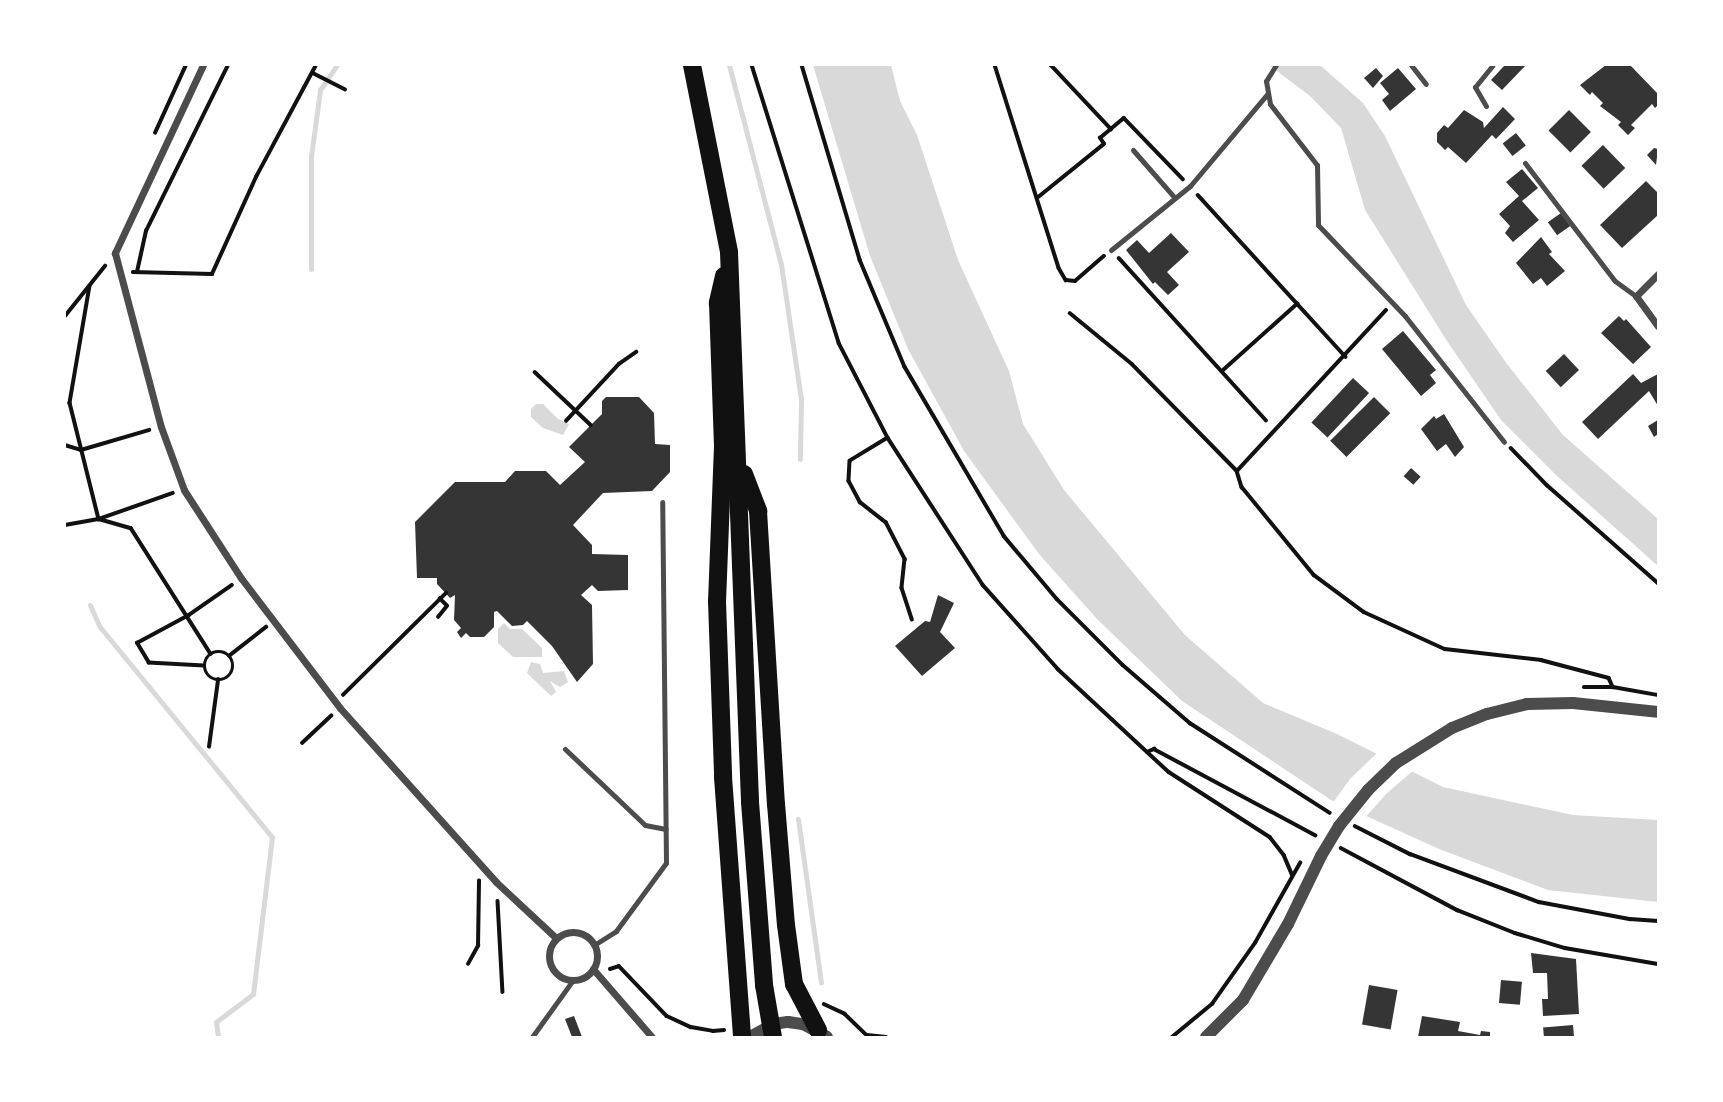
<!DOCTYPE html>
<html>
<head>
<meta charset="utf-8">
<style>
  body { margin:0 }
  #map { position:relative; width:1723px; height:1102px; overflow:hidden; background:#fff; font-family:Lato,sans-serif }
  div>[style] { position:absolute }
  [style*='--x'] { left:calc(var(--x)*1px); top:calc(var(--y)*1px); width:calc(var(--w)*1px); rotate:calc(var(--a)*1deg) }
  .water>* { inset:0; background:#d9d9d9 }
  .pier>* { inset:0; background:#fff }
  .stream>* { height:5px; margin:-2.5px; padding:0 2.5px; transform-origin:2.5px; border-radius:2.5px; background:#d9d9d9 }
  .building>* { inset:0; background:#353535; transform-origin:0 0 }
  .path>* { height:3.5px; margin:-1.75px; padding:0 1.75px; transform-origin:1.75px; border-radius:1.75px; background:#111 }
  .path>.ring { margin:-1.75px; padding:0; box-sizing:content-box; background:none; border:3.5px solid #111; border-radius:50% }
  .service>* { height:5px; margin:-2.5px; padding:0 2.5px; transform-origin:2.5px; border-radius:2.5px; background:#4c4c4c }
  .minor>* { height:7px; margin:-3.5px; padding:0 3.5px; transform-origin:3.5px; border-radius:3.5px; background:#4c4c4c }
  .minor>.ring { margin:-3.5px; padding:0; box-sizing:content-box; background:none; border:7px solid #4c4c4c; border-radius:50% }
  .tertiary>* { height:12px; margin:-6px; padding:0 6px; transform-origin:6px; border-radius:6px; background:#4c4c4c }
  .primary>* { height:18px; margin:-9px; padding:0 9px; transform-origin:9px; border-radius:9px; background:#111 }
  span { translate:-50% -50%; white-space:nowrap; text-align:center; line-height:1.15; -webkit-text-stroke:7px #fff; paint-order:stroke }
  .frame { position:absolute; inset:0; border:66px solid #fff; pointer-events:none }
</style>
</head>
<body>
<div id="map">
  <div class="water">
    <div style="clip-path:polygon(813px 65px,891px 65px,900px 101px,917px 135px,958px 260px,1009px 371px,1023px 424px,1064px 490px,1185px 635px,1263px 703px,1337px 734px,1443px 787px,1573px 815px,1658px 820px,1658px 902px,1548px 890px,1439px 849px,1331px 800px,1182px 701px,1097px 619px,1039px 554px,964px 451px,908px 349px,870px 256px)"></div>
    <div style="clip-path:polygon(1269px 65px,1320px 65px,1363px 103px,1385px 136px,1466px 305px,1507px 364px,1563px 435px,1658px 519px,1658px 566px,1557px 476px,1501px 420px,1447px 341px,1365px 210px,1341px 128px,1310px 96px)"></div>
    <div style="clip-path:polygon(536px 404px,543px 404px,558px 419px,569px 424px,563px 435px,543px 428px,531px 417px,531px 409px)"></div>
    <div style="clip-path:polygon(504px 623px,510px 629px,522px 629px,542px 648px,542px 657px,513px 657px,498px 643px,498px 629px)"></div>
    <div style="clip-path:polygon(531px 662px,540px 664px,543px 673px,564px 671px,568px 682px,560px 687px,550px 681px,556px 692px,551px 696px,527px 673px)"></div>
  </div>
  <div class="pier">
    <div style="clip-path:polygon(1379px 751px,1415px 769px,1386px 794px,1364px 819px,1332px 804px,1350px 779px)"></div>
  </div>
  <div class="stream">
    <div style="--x:729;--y:65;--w:206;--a:75.4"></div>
    <div style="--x:781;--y:264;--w:136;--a:81.6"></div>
    <div style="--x:801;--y:399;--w:60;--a:91"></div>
    <div style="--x:311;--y:269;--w:113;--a:-90"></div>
    <div style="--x:311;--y:156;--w:67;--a:-82.2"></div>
    <div style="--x:320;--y:90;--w:30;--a:-56"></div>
    <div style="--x:90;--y:605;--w:24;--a:66"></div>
    <div style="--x:100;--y:627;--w:271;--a:50.7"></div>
    <div style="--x:272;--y:837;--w:158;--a:96.9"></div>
    <div style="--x:253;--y:994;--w:46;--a:142.9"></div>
    <div style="--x:216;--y:1022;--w:15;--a:82"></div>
    <div style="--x:798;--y:819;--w:165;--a:82"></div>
  </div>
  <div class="building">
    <div style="clip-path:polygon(1505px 65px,1526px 65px,1502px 90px,1491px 80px)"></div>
    <div style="clip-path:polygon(1606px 65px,1630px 65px,1658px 94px,1658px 105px,1655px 108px,1652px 104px,1631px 125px,1635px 128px,1628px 135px,1618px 125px,1621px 122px,1600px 106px,1603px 103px,1592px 92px,1590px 95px,1580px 85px)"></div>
    <div style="clip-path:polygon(1376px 68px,1383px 76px,1373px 88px,1364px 78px)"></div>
    <div style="clip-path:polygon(1398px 68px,1416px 89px,1390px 111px,1382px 100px,1389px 94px,1380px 83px)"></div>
    <div style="clip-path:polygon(1503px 107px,1515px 119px,1496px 139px,1492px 135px,1466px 163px,1448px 147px,1445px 150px,1437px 142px,1437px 133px,1444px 125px,1448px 128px,1464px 110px,1483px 122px,1484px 128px)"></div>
    <div style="left:1569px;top:110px;width:31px;height:29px;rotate:45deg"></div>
    <div style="left:1516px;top:133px;width:16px;height:17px;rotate:52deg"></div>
    <div style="left:1603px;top:145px;width:32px;height:30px;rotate:46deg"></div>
    <div style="clip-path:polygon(1654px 148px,1658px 149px,1656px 165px,1647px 155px)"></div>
    <div style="clip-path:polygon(1522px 169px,1538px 188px,1522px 201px,1539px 220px,1513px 242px,1505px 233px,1510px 226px,1499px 214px,1519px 196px,1506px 182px)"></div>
    <div style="clip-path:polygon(1646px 181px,1658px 193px,1658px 215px,1622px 248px,1600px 225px)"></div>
    <div style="left:1561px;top:213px;width:16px;height:16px;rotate:55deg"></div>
    <div style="clip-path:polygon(1171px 233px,1189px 252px,1167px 272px,1179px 285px,1168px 295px,1155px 282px,1153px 284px,1126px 250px,1137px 240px,1149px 253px)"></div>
    <div style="clip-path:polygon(1541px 237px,1552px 252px,1549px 254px,1565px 271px,1547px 286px,1541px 278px,1533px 284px,1516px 263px)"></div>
    <div style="clip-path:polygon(1619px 316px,1624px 321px,1626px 319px,1651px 347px,1633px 364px,1601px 333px)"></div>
    <div style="clip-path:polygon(1403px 331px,1436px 370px,1430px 375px,1436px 383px,1421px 396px,1382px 349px)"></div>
    <div style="left:1564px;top:354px;width:22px;height:25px;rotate:47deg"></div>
    <div style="clip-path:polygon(1633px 374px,1641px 383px,1658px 374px,1658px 406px,1649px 391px,1598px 439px,1582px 422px)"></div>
    <div style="left:1353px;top:378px;width:22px;height:61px;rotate:43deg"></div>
    <div style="clip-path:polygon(606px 397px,639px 397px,654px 413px,655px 444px,670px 445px,670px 472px,652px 491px,603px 493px,573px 525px,592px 545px,592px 554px,628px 555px,628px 590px,598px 591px,592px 585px,581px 595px,592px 605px,593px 664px,577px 682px,552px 646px,527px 621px,523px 625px,512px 626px,497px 611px,494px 612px,494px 627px,484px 637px,470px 637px,466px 633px,461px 638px,457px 632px,461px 628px,454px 620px,455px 595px,450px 598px,437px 584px,437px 578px,417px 578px,415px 522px,455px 482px,505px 482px,515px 471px,546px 471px,560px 485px,585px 462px,569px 447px,602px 414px,602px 401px)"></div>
    <div style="left:1374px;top:397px;width:23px;height:62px;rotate:45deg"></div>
    <div style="clip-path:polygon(1444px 414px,1464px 447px,1455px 457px,1446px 444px,1437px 451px,1421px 429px,1434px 416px,1436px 419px)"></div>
    <div style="clip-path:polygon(1658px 420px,1658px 434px,1654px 437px,1648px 426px)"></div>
    <div style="left:1411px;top:468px;width:13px;height:11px;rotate:42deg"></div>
    <div style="clip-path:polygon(938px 595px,954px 603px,940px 632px,955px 648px,922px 676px,895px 646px,925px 621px,930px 622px)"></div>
    <div style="clip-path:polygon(1531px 953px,1576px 959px,1579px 1014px,1543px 1016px,1542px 999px,1548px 999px,1547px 973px,1533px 973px)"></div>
    <div style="left:1501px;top:980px;width:21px;height:23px;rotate:5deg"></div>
    <div style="left:1369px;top:985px;width:29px;height:40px;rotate:10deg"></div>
    <div style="clip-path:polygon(574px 1016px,582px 1037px,572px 1037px,565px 1019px)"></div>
    <div style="clip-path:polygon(1422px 1016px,1460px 1022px,1458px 1031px,1480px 1035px,1481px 1031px,1490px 1032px,1490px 1037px,1418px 1037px)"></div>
    <div style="left:1573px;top:1025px;width:12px;height:30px;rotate:85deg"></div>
  </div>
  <div class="path">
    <div style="--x:752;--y:65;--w:291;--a:72.6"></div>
    <div style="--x:839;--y:343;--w:107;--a:62.7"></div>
    <div style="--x:888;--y:438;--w:175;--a:57.1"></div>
    <div style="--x:983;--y:585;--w:113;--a:48.2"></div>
    <div style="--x:1058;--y:669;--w:151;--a:42.9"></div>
    <div style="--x:1169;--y:772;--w:120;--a:32.8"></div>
    <div style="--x:1270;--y:837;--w:23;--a:52"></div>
    <div style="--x:1284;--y:855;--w:21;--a:67"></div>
    <div style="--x:802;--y:65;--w:203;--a:73.4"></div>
    <div style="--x:860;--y:260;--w:116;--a:67.2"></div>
    <div style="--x:905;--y:367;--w:196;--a:59.6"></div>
    <div style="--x:1004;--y:536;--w:82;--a:49.9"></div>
    <div style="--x:1057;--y:599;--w:93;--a:45"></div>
    <div style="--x:1123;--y:665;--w:89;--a:40.9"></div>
    <div style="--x:1190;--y:723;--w:166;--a:32.7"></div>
    <div style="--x:995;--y:65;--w:213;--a:72.5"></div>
    <div style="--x:1059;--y:268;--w:14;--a:60"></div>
    <div style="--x:1066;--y:280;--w:9;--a:6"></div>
    <div style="--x:1075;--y:281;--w:38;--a:-41"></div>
    <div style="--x:1051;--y:65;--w:88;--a:46.8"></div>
    <div style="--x:313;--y:73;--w:36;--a:27"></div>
    <div style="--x:155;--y:133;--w:75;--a:-65.5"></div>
    <div style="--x:1198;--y:195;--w:219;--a:47.6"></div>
    <div style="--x:1037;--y:198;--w:86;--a:-38.9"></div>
    <div style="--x:1104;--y:144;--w:7;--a:-124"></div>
    <div style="--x:1100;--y:138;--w:31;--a:-40"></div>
    <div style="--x:1124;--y:118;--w:85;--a:46"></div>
    <div style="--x:1119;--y:258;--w:219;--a:47.8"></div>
    <div style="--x:133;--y:272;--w:79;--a:1.5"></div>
    <div style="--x:212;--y:274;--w:107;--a:-65.6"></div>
    <div style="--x:256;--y:177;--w:127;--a:-61.8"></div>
    <div style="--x:137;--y:272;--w:42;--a:-77.6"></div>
    <div style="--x:146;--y:231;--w:185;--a:-63.7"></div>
    <div style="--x:90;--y:286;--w:119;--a:99.7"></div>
    <div style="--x:70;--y:403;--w:120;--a:76"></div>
    <div style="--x:99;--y:519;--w:33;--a:16"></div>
    <div style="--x:131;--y:528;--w:149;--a:57.6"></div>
    <div style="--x:1070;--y:313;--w:80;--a:39.4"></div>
    <div style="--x:1132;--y:364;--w:150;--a:45.5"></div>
    <div style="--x:1237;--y:471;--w:219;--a:-47.2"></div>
    <div style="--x:65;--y:316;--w:64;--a:-51.3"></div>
    <div style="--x:1222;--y:371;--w:101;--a:-41.8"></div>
    <div style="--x:535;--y:372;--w:77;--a:43.4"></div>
    <div style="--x:566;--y:421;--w:78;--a:-47.1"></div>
    <div style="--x:619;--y:364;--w:21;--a:-35"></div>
    <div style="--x:888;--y:438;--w:44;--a:148.8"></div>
    <div style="--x:850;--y:461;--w:20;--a:93"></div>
    <div style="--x:849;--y:481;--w:24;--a:62"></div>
    <div style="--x:860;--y:502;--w:33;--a:38"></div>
    <div style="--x:886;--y:522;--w:42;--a:62.8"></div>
    <div style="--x:905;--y:559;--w:29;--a:96"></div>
    <div style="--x:902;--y:588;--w:33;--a:72"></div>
    <div style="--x:65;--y:445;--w:17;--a:17"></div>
    <div style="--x:81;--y:450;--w:71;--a:-16.4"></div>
    <div style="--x:1511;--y:448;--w:52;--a:45.8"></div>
    <div style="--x:1547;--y:485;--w:148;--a:41.4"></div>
    <div style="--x:1237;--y:471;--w:17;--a:73"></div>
    <div style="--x:1242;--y:487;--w:114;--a:50.7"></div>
    <div style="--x:1314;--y:575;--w:62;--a:36.5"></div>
    <div style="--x:1364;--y:612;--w:89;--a:24.6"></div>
    <div style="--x:1445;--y:649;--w:97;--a:6.5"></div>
    <div style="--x:1541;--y:660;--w:70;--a:14.8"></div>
    <div style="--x:1609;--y:678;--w:10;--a:66"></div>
    <div style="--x:65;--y:525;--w:35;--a:-10"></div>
    <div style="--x:99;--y:519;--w:78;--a:-19.4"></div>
    <div style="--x:438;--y:617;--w:14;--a:-51"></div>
    <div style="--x:447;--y:606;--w:10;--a:-135"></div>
    <div class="ring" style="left:205px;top:652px;width:24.5px;height:24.5px"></div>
    <div style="--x:229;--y:656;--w:47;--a:-38.1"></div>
    <div style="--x:204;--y:666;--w:55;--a:-176.9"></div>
    <div style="--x:149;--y:663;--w:23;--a:-121"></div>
    <div style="--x:137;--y:643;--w:59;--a:-28.3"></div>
    <div style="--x:189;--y:615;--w:52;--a:-34.9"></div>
    <div style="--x:1584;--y:687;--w:29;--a:0"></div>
    <div style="--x:1613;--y:687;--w:46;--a:10.1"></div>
    <div style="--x:343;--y:695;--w:145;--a:-44.7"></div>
    <div style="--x:302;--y:743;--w:40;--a:-43"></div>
    <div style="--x:209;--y:747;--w:68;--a:-82.3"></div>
    <div style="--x:1147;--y:752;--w:8;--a:-23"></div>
    <div style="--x:1154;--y:749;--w:183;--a:28.1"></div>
    <div style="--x:1355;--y:826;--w:62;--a:27"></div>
    <div style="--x:1410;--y:854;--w:138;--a:20.4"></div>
    <div style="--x:1539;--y:902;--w:93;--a:10.6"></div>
    <div style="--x:1630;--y:919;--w:28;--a:4"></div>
    <div style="--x:1341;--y:848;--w:132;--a:28.1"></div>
    <div style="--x:1457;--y:910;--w:62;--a:21.6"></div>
    <div style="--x:1515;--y:933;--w:52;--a:16.7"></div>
    <div style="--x:1565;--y:948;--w:94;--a:9.8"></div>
    <div style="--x:498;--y:901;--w:91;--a:86.9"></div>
    <div style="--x:468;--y:964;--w:21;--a:-61"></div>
    <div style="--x:478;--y:946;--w:65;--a:-89.1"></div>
    <div style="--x:610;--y:969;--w:9;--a:-18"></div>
    <div style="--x:619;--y:966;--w:69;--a:46.2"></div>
    <div style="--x:667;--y:1016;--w:26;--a:25"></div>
    <div style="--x:691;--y:1027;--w:22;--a:10"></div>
    <div style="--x:713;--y:1031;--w:11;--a:-5"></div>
    <div style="--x:824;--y:1004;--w:23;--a:25"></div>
    <div style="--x:845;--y:1014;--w:30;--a:44"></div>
    <div style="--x:867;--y:1035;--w:19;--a:6"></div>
    <div style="--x:1172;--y:1037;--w:52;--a:-39.5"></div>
    <div style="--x:1212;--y:1004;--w:75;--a:-54.8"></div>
    <div style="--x:1255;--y:943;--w:92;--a:-60.6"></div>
  </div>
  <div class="service">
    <div style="--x:1276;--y:65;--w:19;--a:122"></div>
    <div style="--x:1266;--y:81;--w:23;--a:80"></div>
    <div style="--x:1270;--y:104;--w:77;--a:52.4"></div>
    <div style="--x:1317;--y:165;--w:60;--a:89"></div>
    <div style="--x:1318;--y:225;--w:126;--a:46.3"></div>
    <div style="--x:1405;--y:316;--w:160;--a:51.8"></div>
    <div style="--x:1411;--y:65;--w:24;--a:52"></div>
    <div style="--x:1486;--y:106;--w:22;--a:-120"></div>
    <div style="--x:1475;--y:87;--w:28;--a:-51"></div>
    <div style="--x:1133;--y:150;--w:62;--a:48.9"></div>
    <div style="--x:1525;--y:163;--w:148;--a:52.7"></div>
    <div style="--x:1615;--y:281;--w:26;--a:36"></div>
    <div style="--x:1111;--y:250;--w:102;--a:-39"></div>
    <div style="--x:1190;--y:186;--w:121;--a:-50"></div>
    <div style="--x:565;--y:749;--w:110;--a:43.5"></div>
    <div style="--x:645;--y:825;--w:21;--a:11"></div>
    <div style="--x:594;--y:945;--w:26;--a:-32"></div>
    <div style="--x:616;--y:931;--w:84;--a:-53.7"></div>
    <div style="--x:666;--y:863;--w:361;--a:-90.6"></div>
    <div style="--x:532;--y:1037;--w:70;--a:-54.3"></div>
  </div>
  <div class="minor">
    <div style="--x:203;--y:65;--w:208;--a:115.1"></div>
    <div style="--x:115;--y:253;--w:180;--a:75.2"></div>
    <div style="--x:161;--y:427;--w:67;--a:69.9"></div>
    <div style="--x:184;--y:490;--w:105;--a:57.1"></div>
    <div style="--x:241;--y:578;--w:163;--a:52.7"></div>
    <div style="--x:340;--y:708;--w:234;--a:48.1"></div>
    <div style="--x:496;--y:882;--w:82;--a:43"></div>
    <div style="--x:1658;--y:274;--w:31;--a:135"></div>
    <div style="--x:1636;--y:296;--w:37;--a:54"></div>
    <div class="ring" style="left:549px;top:932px;width:41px;height:41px"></div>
    <div style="--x:593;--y:969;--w:90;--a:49.1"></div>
  </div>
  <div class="tertiary">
    <div style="--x:750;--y:1037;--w:26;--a:-29"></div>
    <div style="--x:773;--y:1024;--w:15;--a:-8"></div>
    <div style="--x:788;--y:1022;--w:15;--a:8"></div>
    <div style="--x:803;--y:1024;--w:27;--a:28"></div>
    <div style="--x:1206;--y:1037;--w:52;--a:-45"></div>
    <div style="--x:1243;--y:1000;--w:88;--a:-59.4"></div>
    <div style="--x:1288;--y:924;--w:76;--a:-64.1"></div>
    <div style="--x:1321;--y:856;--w:35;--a:-59"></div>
    <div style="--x:1339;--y:826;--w:46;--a:-51.1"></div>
    <div style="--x:1368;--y:790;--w:39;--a:-44"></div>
    <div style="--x:1396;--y:763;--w:66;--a:-32"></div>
    <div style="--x:1452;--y:728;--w:38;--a:-22"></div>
    <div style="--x:1487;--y:714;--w:41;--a:-14"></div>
    <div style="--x:1527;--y:704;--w:46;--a:-1.2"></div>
    <div style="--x:1573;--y:703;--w:85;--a:6"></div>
  </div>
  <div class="primary">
    <div style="--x:692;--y:65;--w:191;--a:78.8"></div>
    <div style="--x:729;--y:252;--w:550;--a:87.81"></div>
    <div style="--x:750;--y:802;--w:184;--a:85.6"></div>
    <div style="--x:764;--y:985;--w:53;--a:80.2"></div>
    <div style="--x:724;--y:276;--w:28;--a:103"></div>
    <div style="--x:718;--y:303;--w:143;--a:88"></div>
    <div style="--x:723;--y:446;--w:155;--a:92.2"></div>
    <div style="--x:717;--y:601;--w:176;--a:88"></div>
    <div style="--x:723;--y:777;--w:261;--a:85.8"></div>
    <div style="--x:744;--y:474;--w:40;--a:69"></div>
    <div style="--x:758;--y:511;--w:294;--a:86.5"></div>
    <div style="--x:776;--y:804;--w:121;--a:85.3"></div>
    <div style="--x:786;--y:925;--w:60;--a:82.3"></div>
    <div style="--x:794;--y:984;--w:52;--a:62.4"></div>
  </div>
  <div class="frame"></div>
</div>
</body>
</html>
